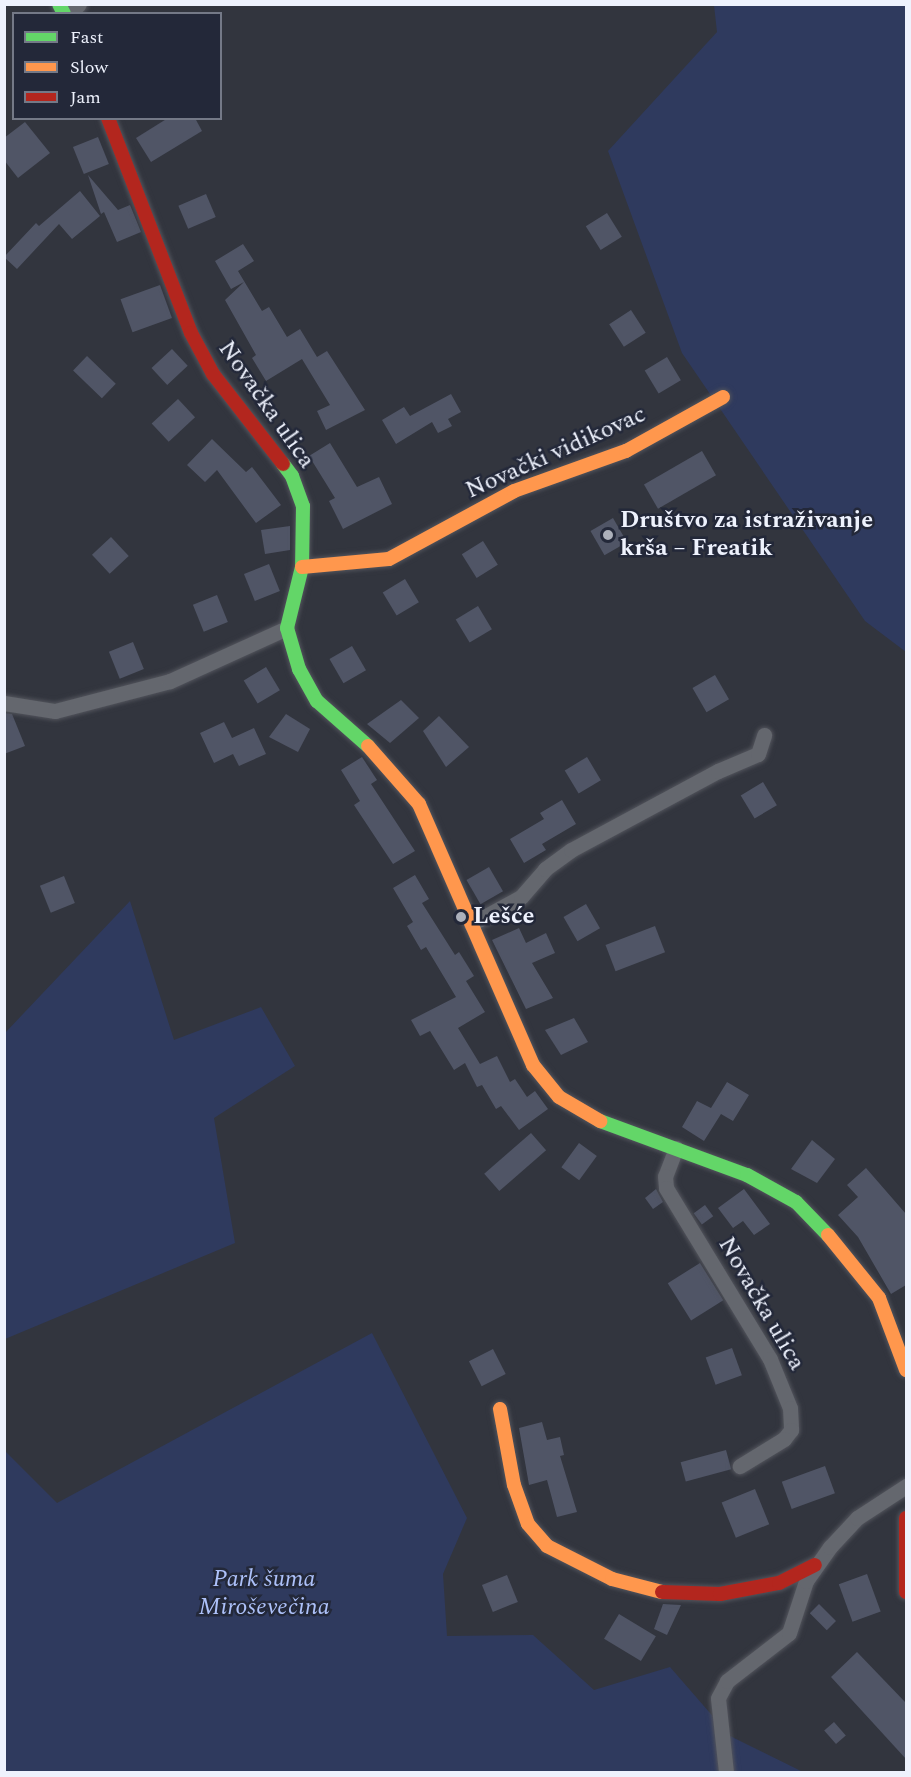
<!DOCTYPE html>
<html>
<head>
<meta charset="utf-8">
<style>
  body { margin:0 }
  #map { position:relative; width:911px; height:1777px; overflow:hidden; background:#32353e; font-family:Spectral,serif }
  div>[style] { position:absolute }
  [style*='--x'] { left:calc(var(--x)*1px); top:calc(var(--y)*1px); width:calc(var(--w)*1px); rotate:calc(var(--a)*1deg) }
  .green>* { inset:0; background:#2f3a5e }
  .building>* { inset:0; background:#505566; transform-origin:0 0 }
  .roads { filter:drop-shadow(0 0 2px #52545c) drop-shadow(0 0 2px #52545c) }
  .street>* { height:15px; margin:-7.5px; padding:0 7.5px; transform-origin:7.5px; border-radius:7.5px; background:#64676e }
  .fast>* { height:14px; margin:-7px; padding:0 7px; transform-origin:7px; border-radius:7px; background:#63d668 }
  .slow>* { height:14px; margin:-7px; padding:0 7px; transform-origin:7px; border-radius:7px; background:#ff974d }
  .jam>* { height:14px; margin:-7px; padding:0 7px; transform-origin:7px; border-radius:7px; background:#b3261e }
  .dots>* { width:16px; height:16px; translate:-50% -50%; box-sizing:border-box; border:3px solid #232839; border-radius:50% }
  span { translate:-50% -50%; white-space:nowrap; text-align:center; line-height:1.15; -webkit-text-stroke:5px #232839; paint-order:stroke }
  .street-label { font-size:24px; color:#eef2fd }
  .poi-label { font-size:24px; color:#eef2fd; font-weight:700 }
  .left { translate:0 -50%; text-align:left }
  .park-label { font-size:24px; color:#adc1f9; font-style:italic }
  .frame { position:absolute; inset:0; border:6px solid #eef2fd; pointer-events:none }
  .legend { position:absolute; left:12px; top:12px; width:210px; height:108px; box-sizing:border-box; background:#232839; border:2px solid #747987; margin:0; padding:8px 10px; list-style:none; font-size:18px; color:#eef2fd }
  .legend li { display:flex; align-items:center; gap:12px; height:30px }
  .legend b { width:30px; border:2px solid #747987 }
</style>
</head>
<body>
<div id="map">
  <div class="green">
    <div style="clip-path:polygon(714px 5px,906px 5px,906px 652px,865px 621px,682px 353px,608px 151px,717px 32px)"></div>
    <div style="clip-path:polygon(130px 901px,174px 1040px,261px 1007px,295px 1066px,214px 1118px,235px 1243px,5px 1339px,5px 1033px)"></div>
    <div style="clip-path:polygon(372px 1333px,467px 1518px,443px 1574px,447px 1636px,533px 1635px,594px 1690px,670px 1667px,730px 1736px,803px 1772px,5px 1772px,4px 1450px,57px 1503px)"></div>
  </div>
  <div class="building">
    <div style="clip-path:polygon(168px 118px,195px 118px,202px 131px,151px 162px,136px 138px)"></div>
    <div style="clip-path:polygon(25px 122px,50px 153px,18px 178px,4px 160px,4px 138px)"></div>
    <div style="left:98px;top:137px;width:29px;height:27px;rotate:68deg"></div>
    <div style="clip-path:polygon(88px 175px,118px 210px,130px 205px,141px 232px,117px 242px,104px 212px,101px 214px)"></div>
    <div style="clip-path:polygon(80px 191px,100px 216px,72px 239px,59px 224px,17px 269px,4px 257px,36px 223px,39px 226px)"></div>
    <div style="left:206px;top:194px;width:25px;height:30px;rotate:67deg"></div>
    <div style="left:607px;top:213px;width:28px;height:25px;rotate:58deg"></div>
    <div style="clip-path:polygon(243px 244px,254px 261px,238px 271px,262px 311px,269px 307px,287px 337px,300px 329px,317px 357px,327px 351px,365px 410px,326px 430px,317px 411px,330px 405px,302px 359px,266px 381px,252px 358px,256px 355px,225px 300px,244px 282px,231px 289px,215px 261px)"></div>
    <div style="left:160px;top:285px;width:35px;height:42px;rotate:70deg"></div>
    <div style="left:631px;top:310px;width:27px;height:26px;rotate:57deg"></div>
    <div style="left:172px;top:349px;width:23px;height:28px;rotate:47deg"></div>
    <div style="left:87px;top:356px;width:40px;height:20px;rotate:44deg"></div>
    <div style="left:667px;top:357px;width:27px;height:26px;rotate:59deg"></div>
    <div style="clip-path:polygon(451px 394px,461px 412px,448px 419px,452px 426px,438px 433px,432px 422px,396px 444px,382px 420px,404px 407px,410px 416px)"></div>
    <div style="left:178px;top:399px;width:25px;height:36px;rotate:47deg"></div>
    <div style="clip-path:polygon(212px 439px,246px 472px,252px 467px,281px 505px,256px 523px,217px 470px,205px 482px,187px 465px)"></div>
    <div style="clip-path:polygon(330px 443px,357px 487px,379px 477px,392px 504px,343px 529px,329px 501px,335px 498px,309px 456px)"></div>
    <div style="left:702px;top:451px;width:28px;height:67px;rotate:60deg"></div>
    <div style="left:613px;top:518px;width:28px;height:26px;rotate:60deg"></div>
    <div style="clip-path:polygon(290px 526px,290px 550px,265px 554px,261px 530px)"></div>
    <div style="left:111px;top:537px;width:26px;height:26px;rotate:47deg"></div>
    <div style="left:483px;top:541px;width:28px;height:25px;rotate:58deg"></div>
    <div style="left:269px;top:564px;width:29px;height:27px;rotate:68deg"></div>
    <div style="left:405px;top:579px;width:27px;height:26px;rotate:59deg"></div>
    <div style="left:217px;top:595px;width:29px;height:26px;rotate:68deg"></div>
    <div style="left:478px;top:606px;width:27px;height:26px;rotate:59deg"></div>
    <div style="left:133px;top:642px;width:29px;height:26px;rotate:68deg"></div>
    <div style="left:352px;top:646px;width:28px;height:26px;rotate:60deg"></div>
    <div style="left:266px;top:667px;width:27px;height:26px;rotate:59deg"></div>
    <div style="left:715px;top:675px;width:28px;height:26px;rotate:60deg"></div>
    <div style="clip-path:polygon(401px 700px,419px 718px,390px 743px,367px 724px)"></div>
    <div style="clip-path:polygon(4px 713px,12px 714px,25px 746px,4px 754px)"></div>
    <div style="clip-path:polygon(286px 714px,310px 729px,298px 752px,269px 737px)"></div>
    <div style="clip-path:polygon(439px 716px,469px 747px,446px 767px,423px 731px)"></div>
    <div style="clip-path:polygon(224px 722px,232px 738px,254px 728px,266px 754px,239px 766px,233px 754px,214px 763px,200px 733px)"></div>
    <div style="clip-path:polygon(362px 757px,377px 780px,371px 784px,415px 851px,393px 864px,354px 805px,360px 801px,341px 770px)"></div>
    <div style="left:587px;top:757px;width:27px;height:26px;rotate:59deg"></div>
    <div style="left:763px;top:782px;width:27px;height:26px;rotate:59deg"></div>
    <div style="clip-path:polygon(562px 800px,576px 824px,542px 844px,546px 850px,524px 863px,510px 839px,544px 819px,540px 813px)"></div>
    <div style="left:489px;top:867px;width:28px;height:26px;rotate:60deg"></div>
    <div style="clip-path:polygon(415px 875px,429px 899px,422px 903px,455px 955px,459px 952px,474px 976px,466px 981px,485px 1012px,458px 1028px,480px 1064px,497px 1056px,510px 1082px,515px 1079px,527px 1097px,535px 1091px,548px 1109px,519px 1130px,501px 1106px,496px 1109px,482px 1085px,477px 1087px,465px 1063px,454px 1070px,430px 1031px,420px 1036px,411px 1020px,456px 997px,426px 947px,421px 950px,407px 926px,413px 922px,393px 888px)"></div>
    <div style="left:64px;top:876px;width:29px;height:26px;rotate:68deg"></div>
    <div style="left:586px;top:904px;width:28px;height:26px;rotate:60deg"></div>
    <div style="left:655px;top:926px;width:28px;height:53px;rotate:69deg"></div>
    <div style="clip-path:polygon(519px 928px,526px 943px,546px 933px,555px 953px,532px 963px,553px 998px,526px 1009px,492px 940px)"></div>
    <div style="clip-path:polygon(574px 1018px,588px 1042px,561px 1055px,545px 1030px)"></div>
    <div style="clip-path:polygon(727px 1082px,749px 1095px,733px 1121px,721px 1114px,704px 1141px,682px 1127px,697px 1101px,711px 1108px)"></div>
    <div style="left:531px;top:1133px;width:23px;height:62px;rotate:49deg"></div>
    <div style="clip-path:polygon(812px 1140px,835px 1159px,817px 1183px,791px 1169px)"></div>
    <div style="left:579px;top:1143px;width:22px;height:30px;rotate:36deg"></div>
    <div style="clip-path:polygon(866px 1168px,906px 1214px,906px 1285px,891px 1294px,858px 1237px,838px 1215px,858px 1197px,847px 1185px)"></div>
    <div style="clip-path:polygon(656px 1189px,663px 1202px,653px 1209px,645px 1198px)"></div>
    <div style="clip-path:polygon(744px 1189px,770px 1224px,754px 1235px,743px 1221px,733px 1228px,718px 1208px)"></div>
    <div style="left:705px;top:1205px;width:14px;height:14px;rotate:54deg"></div>
    <div style="left:700px;top:1263px;width:44px;height:38px;rotate:58deg"></div>
    <div style="left:732px;top:1348px;width:29px;height:28px;rotate:70deg"></div>
    <div style="left:493px;top:1349px;width:28px;height:27px;rotate:63deg"></div>
    <div style="clip-path:polygon(542px 1422px,547px 1440px,560px 1437px,564px 1455px,560px 1456px,577px 1512px,557px 1517px,547px 1480px,529px 1485px,519px 1428px)"></div>
    <div style="left:726px;top:1450px;width:20px;height:47px;rotate:75deg"></div>
    <div style="left:825px;top:1466px;width:29px;height:46px;rotate:70deg"></div>
    <div style="left:755px;top:1489px;width:38px;height:36px;rotate:68deg"></div>
    <div style="left:867px;top:1574px;width:40px;height:30px;rotate:70deg"></div>
    <div style="left:507px;top:1575px;width:29px;height:27px;rotate:68deg"></div>
    <div style="clip-path:polygon(663px 1604px,681px 1605px,667px 1635px,654px 1629px)"></div>
    <div style="left:819px;top:1604px;width:24px;height:13px;rotate:45deg"></div>
    <div style="left:619px;top:1614px;width:43px;height:29px;rotate:31deg"></div>
    <div style="clip-path:polygon(857px 1652px,906px 1703px,906px 1759px,831px 1677px)"></div>
    <div style="left:834px;top:1722px;width:18px;height:13px;rotate:49deg"></div>
  </div>
  <div class="roads">
    <div class="street">
      <div style="--x:69;--y:14;--w:14;--a:-45"></div>
      <div style="--x:4;--y:703;--w:52;--a:8.9"></div>
      <div style="--x:55;--y:711;--w:119;--a:-14.6"></div>
      <div style="--x:170;--y:681;--w:128;--a:-24.4"></div>
      <div style="--x:471;--y:924;--w:57;--a:-28.4"></div>
      <div style="--x:521;--y:897;--w:37;--a:-49"></div>
      <div style="--x:545;--y:869;--w:32;--a:-36"></div>
      <div style="--x:571;--y:850;--w:167;--a:-28.3"></div>
      <div style="--x:718;--y:771;--w:43;--a:-23"></div>
      <div style="--x:758;--y:754;--w:20;--a:-72"></div>
      <div style="--x:676;--y:1148;--w:30;--a:111"></div>
      <div style="--x:665;--y:1176;--w:12;--a:85"></div>
      <div style="--x:666;--y:1188;--w:200;--a:58.7"></div>
      <div style="--x:770;--y:1359;--w:53;--a:67.8"></div>
      <div style="--x:790;--y:1408;--w:22;--a:87"></div>
      <div style="--x:791;--y:1430;--w:11;--a:128"></div>
      <div style="--x:784;--y:1439;--w:52;--a:148.5"></div>
      <div style="--x:726;--y:1772;--w:74;--a:-96.2"></div>
      <div style="--x:718;--y:1698;--w:19;--a:-62"></div>
      <div style="--x:727;--y:1681;--w:78;--a:-37.7"></div>
      <div style="--x:789;--y:1633;--w:55;--a:-71.9"></div>
      <div style="--x:806;--y:1581;--w:42;--a:-54.8"></div>
      <div style="--x:830;--y:1547;--w:40;--a:-47"></div>
      <div style="--x:857;--y:1518;--w:59;--a:-33.1"></div>
    </div>
    <div class="fast">
      <div style="--x:59;--y:4;--w:11;--a:63"></div>
      <div style="--x:283;--y:464;--w:15;--a:53"></div>
      <div style="--x:292;--y:476;--w:32;--a:70"></div>
      <div style="--x:303;--y:506;--w:61;--a:90.9"></div>
      <div style="--x:302;--y:567;--w:63;--a:103.8"></div>
      <div style="--x:287;--y:628;--w:43;--a:73.7"></div>
      <div style="--x:299;--y:669;--w:37;--a:61"></div>
      <div style="--x:317;--y:701;--w:68;--a:41.4"></div>
      <div style="--x:600;--y:1121;--w:157;--a:20.2"></div>
      <div style="--x:747;--y:1175;--w:56;--a:28.9"></div>
      <div style="--x:796;--y:1202;--w:46;--a:45.9"></div>
    </div>
    <div class="slow">
      <div style="--x:302;--y:567;--w:87;--a:-5.3"></div>
      <div style="--x:389;--y:559;--w:142;--a:-28.5"></div>
      <div style="--x:514;--y:491;--w:119;--a:-19.7"></div>
      <div style="--x:626;--y:451;--w:111;--a:-29.1"></div>
      <div style="--x:368;--y:746;--w:77;--a:48.7"></div>
      <div style="--x:419;--y:804;--w:285;--a:66.4"></div>
      <div style="--x:533;--y:1065;--w:41;--a:50.9"></div>
      <div style="--x:559;--y:1097;--w:48;--a:30.3"></div>
      <div style="--x:828;--y:1235;--w:81;--a:51"></div>
      <div style="--x:879;--y:1298;--w:77;--a:69.4"></div>
      <div style="--x:500;--y:1409;--w:77;--a:79.6"></div>
      <div style="--x:514;--y:1485;--w:41;--a:70.3"></div>
      <div style="--x:528;--y:1524;--w:29;--a:49"></div>
      <div style="--x:547;--y:1546;--w:73;--a:26.9"></div>
      <div style="--x:612;--y:1579;--w:52;--a:14.6"></div>
    </div>
    <div class="jam">
      <div style="--x:108;--y:118;--w:230;--a:68.9"></div>
      <div style="--x:191;--y:333;--w:47;--a:61.8"></div>
      <div style="--x:213;--y:374;--w:114;--a:52.1"></div>
      <div style="--x:906;--y:1518;--w:74;--a:90"></div>
      <div style="--x:662;--y:1592;--w:58;--a:2"></div>
      <div style="--x:720;--y:1594;--w:60;--a:-10.6"></div>
      <div style="--x:779;--y:1583;--w:40;--a:-26.6"></div>
    </div>
  </div>
  <div class="dots">
    <div style="left:608px;top:535px;background:#acb0ba"></div>
    <div style="left:461px;top:917px;background:#acb0ba"></div>
  </div>
  <div class="street-label">
    <span style="left:266px;top:405px;rotate:55deg">Novačka ulica</span>
    <span style="left:556px;top:453px;rotate:-24deg">Novački vidikovac</span>
    <span style="left:761px;top:1304px;rotate:60deg">Novačka ulica</span>
  </div>
  <div class="poi-label">
    <span class="left" style="left:620px;top:535px">Društvo za istraživanje<br>krša – Freatik</span>
    <span class="left" style="left:473px;top:917px">Lešće</span>
  </div>
  <div class="park-label">
    <span style="left:264px;top:1594px">Park šuma<br>Miroševečina</span>
  </div>
  <div class="frame"></div>
  <ul class="legend">
  <li><b style="height:8px;background:#63d668"></b>Fast</li>
  <li><b style="height:8px;background:#ff974d"></b>Slow</li>
  <li><b style="height:8px;background:#b3261e"></b>Jam</li>
  </ul>
</div>
</body>
</html>
